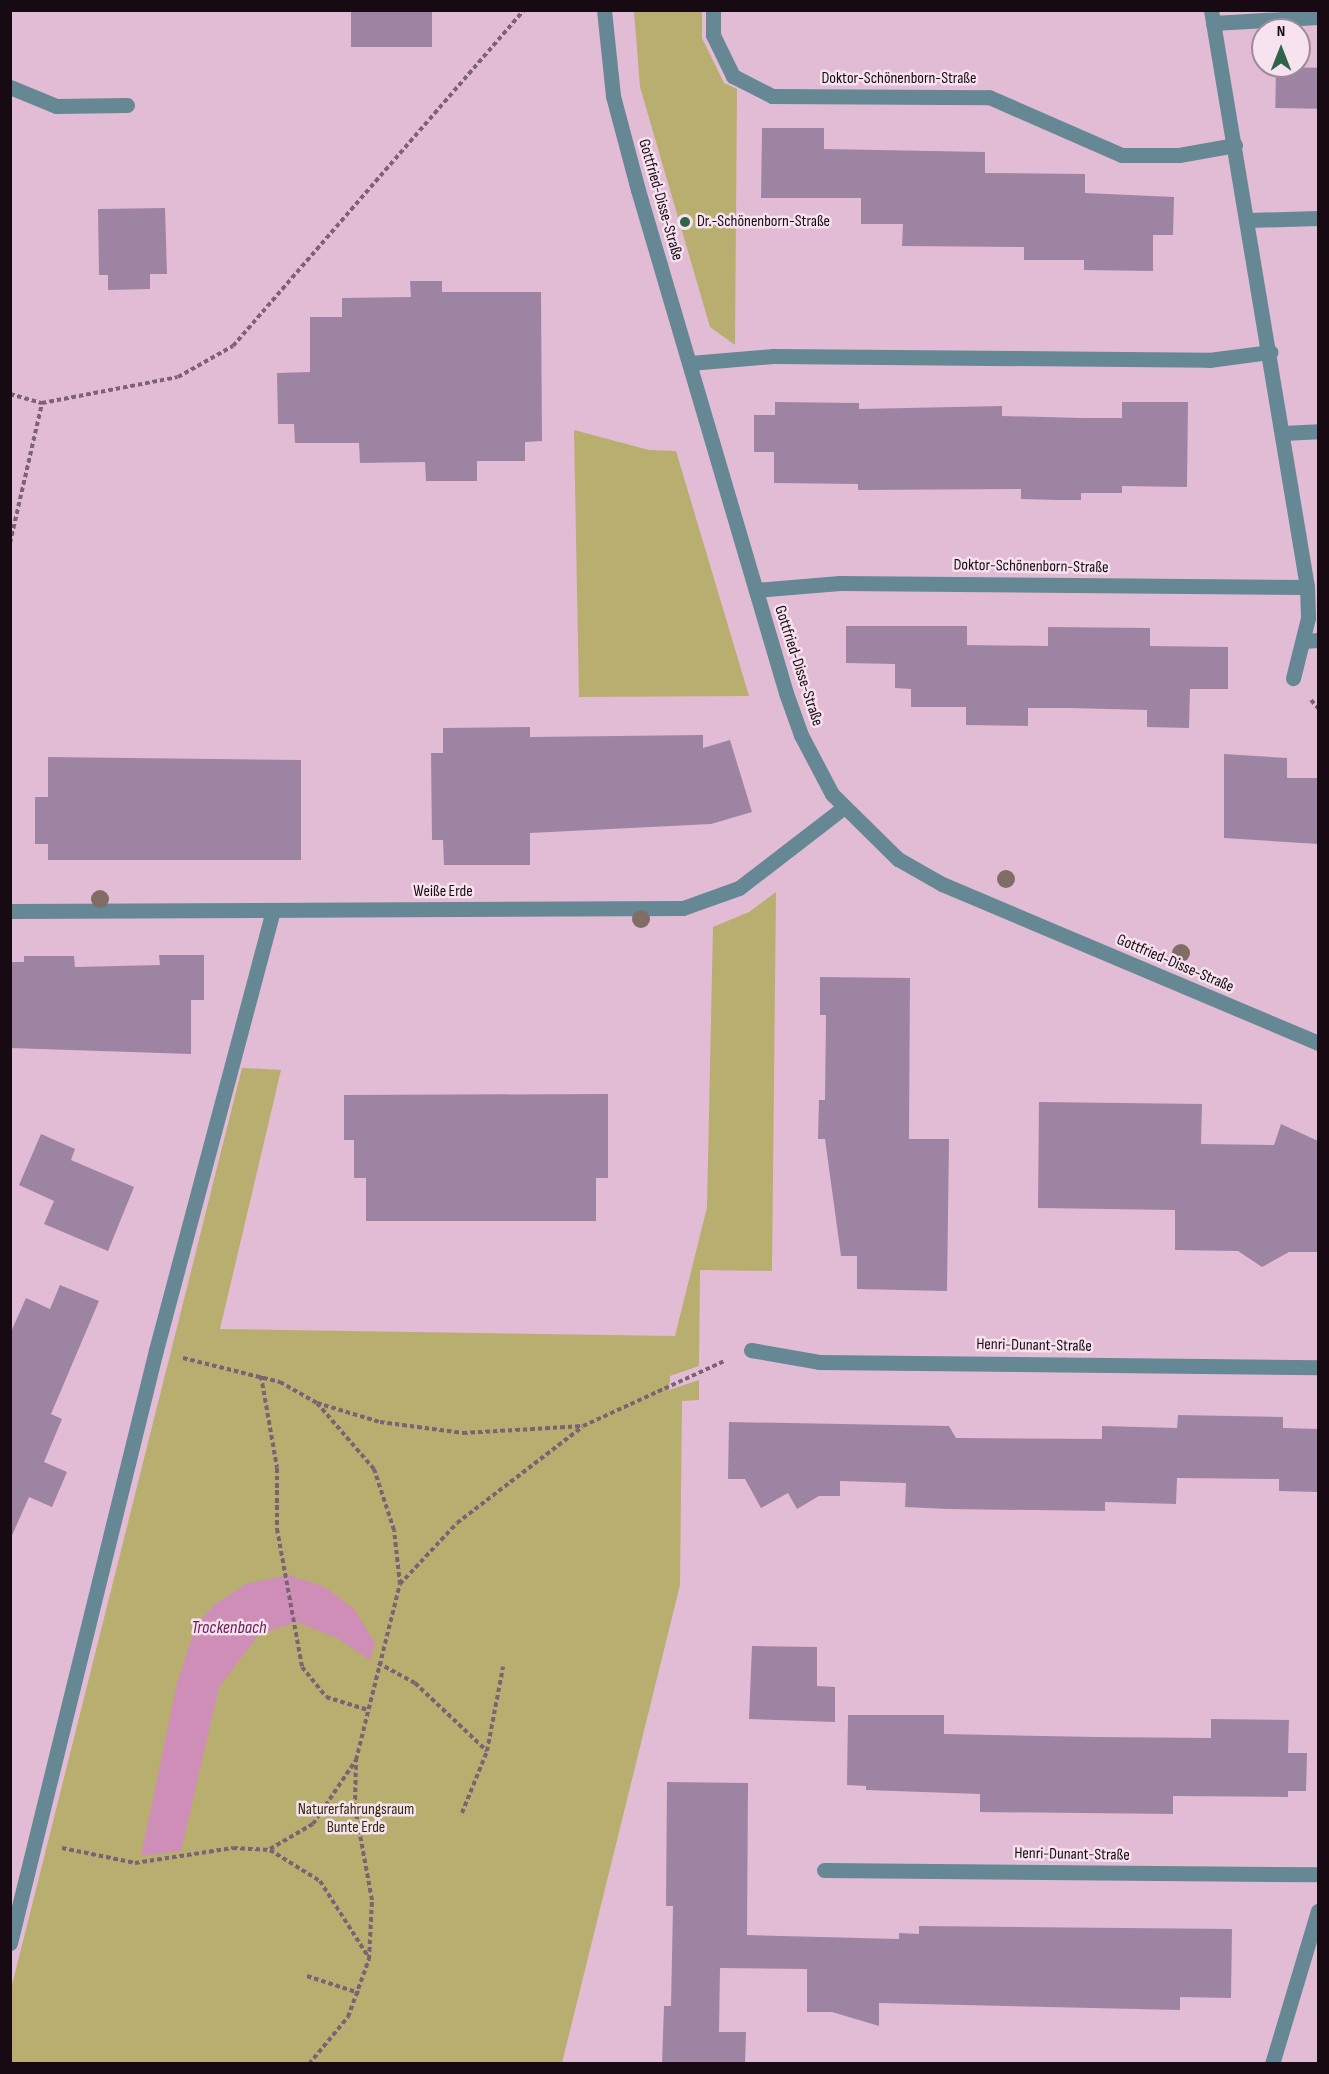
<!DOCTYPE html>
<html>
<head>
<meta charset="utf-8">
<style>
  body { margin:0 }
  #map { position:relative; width:1329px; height:2074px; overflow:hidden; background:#e2bcd4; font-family:"Sofia Sans Condensed",sans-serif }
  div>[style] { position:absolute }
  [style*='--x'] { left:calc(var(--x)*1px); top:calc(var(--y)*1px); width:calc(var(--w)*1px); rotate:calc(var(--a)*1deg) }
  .green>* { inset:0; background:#b8ae6f }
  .water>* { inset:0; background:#cf8eb8 }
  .building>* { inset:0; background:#9e84a3; transform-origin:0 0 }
  .path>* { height:4px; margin-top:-2px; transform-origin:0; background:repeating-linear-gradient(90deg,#7c6273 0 4.5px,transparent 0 7.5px) }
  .service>* { height:15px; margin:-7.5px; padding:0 7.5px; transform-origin:7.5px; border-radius:7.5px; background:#658894 }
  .minor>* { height:15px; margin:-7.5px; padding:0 7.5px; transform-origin:7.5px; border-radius:7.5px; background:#658894 }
  .trees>* { width:18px; height:18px; margin:-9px; border-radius:50%; background:#816d65 }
  .dots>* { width:16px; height:16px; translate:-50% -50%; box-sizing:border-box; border:3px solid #f7e3ef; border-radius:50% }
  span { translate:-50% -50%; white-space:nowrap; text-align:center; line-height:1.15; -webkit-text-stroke:5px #f7e3ef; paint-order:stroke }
  .street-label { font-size:16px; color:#170a13 }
  .poi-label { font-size:16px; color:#170a13 }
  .left { translate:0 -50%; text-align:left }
  .park-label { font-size:16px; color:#322d0b }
  .water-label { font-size:18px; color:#6c2057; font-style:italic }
  .frame { position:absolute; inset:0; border:12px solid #170a13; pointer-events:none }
  .north { position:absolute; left:1251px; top:18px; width:60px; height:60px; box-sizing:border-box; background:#f7e3ef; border:2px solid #9d8c97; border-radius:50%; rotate:0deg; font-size:16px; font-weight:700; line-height:24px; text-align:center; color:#170a13 }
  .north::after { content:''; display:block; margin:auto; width:21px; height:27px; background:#2e644a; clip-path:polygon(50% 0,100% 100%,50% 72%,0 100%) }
</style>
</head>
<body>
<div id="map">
  <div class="green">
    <div style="clip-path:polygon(634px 11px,702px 11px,702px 38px,724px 83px,737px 89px,735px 345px,710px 327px,640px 87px)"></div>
    <div style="clip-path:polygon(574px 430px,649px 450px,676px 451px,749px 696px,579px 697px)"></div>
    <div style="clip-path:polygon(776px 892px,772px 1271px,700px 1270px,699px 1366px,670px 1376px,669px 1390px,699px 1380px,699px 1400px,682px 1401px,680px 1585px,562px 2063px,11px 2064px,11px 1989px,242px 1068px,281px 1070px,220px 1329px,675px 1336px,707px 1207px,713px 927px,749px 912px)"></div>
  </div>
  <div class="water">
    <div style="clip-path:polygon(289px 1575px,325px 1587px,354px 1609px,375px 1643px,370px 1660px,337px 1638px,297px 1622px,259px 1634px,219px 1687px,181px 1851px,141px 1856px,177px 1683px,196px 1625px,214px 1605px,246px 1584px)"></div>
  </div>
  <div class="building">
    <div style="left:351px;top:10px;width:81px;height:37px"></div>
    <div style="left:1276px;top:67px;width:42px;height:41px;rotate:1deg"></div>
    <div style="clip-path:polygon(762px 128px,824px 128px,824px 149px,985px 152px,985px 173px,1085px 174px,1085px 193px,1174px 197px,1173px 235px,1153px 235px,1153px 271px,1084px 270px,1084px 260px,1024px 260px,1024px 247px,902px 246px,903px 224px,861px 224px,861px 198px,761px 198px)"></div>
    <div style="clip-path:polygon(165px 208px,167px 274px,150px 274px,150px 289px,108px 290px,108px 275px,99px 275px,98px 209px)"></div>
    <div style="clip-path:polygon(410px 281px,442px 281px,442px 292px,541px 292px,542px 441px,525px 442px,525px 461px,477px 461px,477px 481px,426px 481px,425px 462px,360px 463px,359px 443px,295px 443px,294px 424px,278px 424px,277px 373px,310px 372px,310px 317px,342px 317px,342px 298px,411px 297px)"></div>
    <div style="clip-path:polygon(775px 402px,859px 403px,859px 409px,1002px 406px,1002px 416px,1082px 418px,1122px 418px,1122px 402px,1188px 402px,1187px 487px,1122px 486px,1122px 493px,1081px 493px,1081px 500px,1056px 500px,1021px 499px,1021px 489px,858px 490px,858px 484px,774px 483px,774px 452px,754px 452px,754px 415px,775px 415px)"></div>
    <div style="clip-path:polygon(846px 626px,967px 626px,967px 645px,1048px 646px,1048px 627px,1150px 628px,1150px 646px,1228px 647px,1228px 689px,1190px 689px,1189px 728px,1147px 727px,1147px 710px,1069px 708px,1028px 708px,1028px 726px,966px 725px,966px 707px,911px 707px,911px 689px,895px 688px,895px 664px,846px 663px)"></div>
    <div style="clip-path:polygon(530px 727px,530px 737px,703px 735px,703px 748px,730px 740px,752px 812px,711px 824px,530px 833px,530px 865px,444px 865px,443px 840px,432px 840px,431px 753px,443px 753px,443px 728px)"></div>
    <div style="clip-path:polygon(1224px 754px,1287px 758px,1287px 778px,1318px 778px,1318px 844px,1224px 838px)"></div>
    <div style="clip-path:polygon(48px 757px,301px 760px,301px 860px,48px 860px,48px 844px,35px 844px,35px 797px,48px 797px)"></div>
    <div style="clip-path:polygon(159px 955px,204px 955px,204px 1000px,191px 1000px,191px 1054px,10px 1048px,10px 962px,24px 962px,24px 956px,74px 956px,75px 967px,160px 965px)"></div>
    <div style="clip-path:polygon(820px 977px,910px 978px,909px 1139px,949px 1139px,947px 1291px,857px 1289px,857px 1256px,841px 1256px,825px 1139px,818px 1139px,819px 1100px,825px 1100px,826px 1015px,820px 1015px)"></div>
    <div style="clip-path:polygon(608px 1094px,608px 1178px,596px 1178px,596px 1221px,366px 1221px,366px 1178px,354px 1178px,354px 1140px,344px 1140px,344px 1095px)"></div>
    <div style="clip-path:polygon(1039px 1102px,1202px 1104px,1201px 1144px,1274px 1145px,1281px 1124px,1318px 1141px,1318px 1252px,1289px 1252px,1262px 1267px,1238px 1251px,1175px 1250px,1175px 1210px,1038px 1208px)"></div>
    <div style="clip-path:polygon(41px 1134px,75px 1149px,71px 1160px,134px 1187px,108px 1251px,44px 1224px,54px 1201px,19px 1185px)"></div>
    <div style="clip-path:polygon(60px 1285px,99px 1301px,51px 1414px,62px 1419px,44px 1462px,67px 1472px,52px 1507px,29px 1497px,10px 1540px,10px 1334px,26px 1298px,50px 1309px)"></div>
    <div style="clip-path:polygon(1178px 1415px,1283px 1417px,1283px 1428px,1318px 1429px,1318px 1492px,1279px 1491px,1279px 1479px,1177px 1478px,1176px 1504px,1105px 1502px,1105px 1511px,947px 1509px,905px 1507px,906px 1483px,840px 1481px,840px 1496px,819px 1496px,797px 1509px,788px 1493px,761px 1508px,745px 1479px,728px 1479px,729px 1422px,949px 1426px,956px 1438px,1102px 1439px,1102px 1426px,1177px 1428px)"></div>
    <div style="clip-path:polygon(752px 1646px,817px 1647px,817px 1686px,835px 1687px,835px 1722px,749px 1719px)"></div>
    <div style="clip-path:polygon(848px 1715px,944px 1715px,944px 1734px,1096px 1737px,1211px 1738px,1211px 1719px,1289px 1720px,1288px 1753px,1307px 1753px,1306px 1791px,1288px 1791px,1288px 1797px,1173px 1796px,1173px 1814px,980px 1812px,980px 1794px,866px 1790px,866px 1786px,847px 1785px)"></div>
    <div style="clip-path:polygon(667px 1782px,748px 1783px,747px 1935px,899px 1939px,899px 1933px,919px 1934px,919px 1926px,1232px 1929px,1231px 1998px,1180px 1997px,1180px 2010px,879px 2003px,879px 2026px,832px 2012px,807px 2012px,807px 1969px,720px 1968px,719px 2032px,746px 2032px,745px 2064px,662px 2064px,664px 2006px,671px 2006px,673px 1906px,666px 1906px)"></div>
  </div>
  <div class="path">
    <div style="--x:10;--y:394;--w:33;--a:16"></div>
    <div style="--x:42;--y:403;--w:138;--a:-10.8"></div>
    <div style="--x:178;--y:377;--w:63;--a:-29.4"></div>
    <div style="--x:233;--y:346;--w:444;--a:-49.1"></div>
    <div style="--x:10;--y:543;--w:144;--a:-77.1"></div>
    <div style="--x:1311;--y:700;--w:11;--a:49"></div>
    <div style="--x:183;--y:1358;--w:100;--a:13.9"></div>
    <div style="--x:280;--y:1382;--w:43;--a:29.6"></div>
    <div style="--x:317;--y:1403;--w:66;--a:16.8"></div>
    <div style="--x:380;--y:1422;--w:84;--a:7.5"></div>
    <div style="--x:463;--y:1433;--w:120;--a:-3.3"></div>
    <div style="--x:583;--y:1426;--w:155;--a:-24.7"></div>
    <div style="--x:261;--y:1376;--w:93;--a:80.1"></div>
    <div style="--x:277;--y:1468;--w:61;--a:90"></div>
    <div style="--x:277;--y:1529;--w:140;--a:79.7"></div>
    <div style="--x:302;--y:1667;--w:38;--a:51"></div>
    <div style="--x:326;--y:1697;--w:44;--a:17.2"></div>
    <div style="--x:400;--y:1584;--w:83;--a:-46.9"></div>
    <div style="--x:457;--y:1523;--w:158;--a:-37.5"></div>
    <div style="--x:378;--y:1663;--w:42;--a:28.4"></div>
    <div style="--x:415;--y:1683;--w:99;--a:43.4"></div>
    <div style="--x:462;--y:1813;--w:67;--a:-68"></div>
    <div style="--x:487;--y:1751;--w:86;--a:-79.2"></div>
    <div style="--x:62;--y:1848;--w:75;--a:11.6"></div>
    <div style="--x:135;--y:1863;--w:99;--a:-8.7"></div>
    <div style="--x:233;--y:1848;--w:37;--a:3"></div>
    <div style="--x:270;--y:1850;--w:59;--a:31.8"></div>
    <div style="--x:320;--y:1881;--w:91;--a:57.5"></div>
    <div style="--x:270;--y:1849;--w:50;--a:-30.2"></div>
    <div style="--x:313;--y:1824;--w:77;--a:-56.1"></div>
    <div style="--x:307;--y:1976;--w:55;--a:18.1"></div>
    <div style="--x:309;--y:2064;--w:61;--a:-50.3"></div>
    <div style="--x:348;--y:2017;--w:62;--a:-70.1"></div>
    <div style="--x:369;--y:1959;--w:59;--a:-87.1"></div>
    <div style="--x:372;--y:1900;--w:95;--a:-100.4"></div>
    <div style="--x:355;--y:1807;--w:47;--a:-88.8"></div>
    <div style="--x:356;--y:1760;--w:181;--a:-76"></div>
    <div style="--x:400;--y:1584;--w:54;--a:-96.3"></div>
    <div style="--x:394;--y:1530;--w:64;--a:-108.2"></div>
    <div style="--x:374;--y:1469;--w:87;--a:-130.8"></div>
  </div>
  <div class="service">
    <div style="--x:10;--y:1943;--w:611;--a:-76.17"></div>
    <div style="--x:156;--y:1350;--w:455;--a:-75.1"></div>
  </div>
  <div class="minor">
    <div style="--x:604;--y:10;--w:86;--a:84"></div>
    <div style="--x:613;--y:96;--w:97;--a:75.1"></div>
    <div style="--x:638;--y:190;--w:524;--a:73.6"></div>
    <div style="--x:786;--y:693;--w:45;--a:70.3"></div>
    <div style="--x:801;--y:735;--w:67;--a:62.3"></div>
    <div style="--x:832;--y:794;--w:93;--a:44.6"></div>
    <div style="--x:898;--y:859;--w:51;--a:29.6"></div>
    <div style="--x:942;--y:884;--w:408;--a:22.9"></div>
    <div style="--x:713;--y:10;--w:25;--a:90"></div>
    <div style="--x:713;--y:35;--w:46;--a:64"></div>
    <div style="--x:733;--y:76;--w:44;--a:27.1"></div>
    <div style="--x:772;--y:96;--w:217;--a:0.3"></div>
    <div style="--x:989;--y:97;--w:145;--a:23.6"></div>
    <div style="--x:1122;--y:155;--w:57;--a:0"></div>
    <div style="--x:1179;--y:155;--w:57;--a:-10.1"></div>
    <div style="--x:1211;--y:10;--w:585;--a:80.55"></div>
    <div style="--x:1307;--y:587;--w:31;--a:88"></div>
    <div style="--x:1308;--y:618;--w:62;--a:104"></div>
    <div style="--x:1213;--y:23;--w:105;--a:-3.3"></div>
    <div style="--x:10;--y:87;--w:50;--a:22.4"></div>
    <div style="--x:56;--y:106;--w:71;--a:-0.8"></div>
    <div style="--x:1249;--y:220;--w:69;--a:-1.7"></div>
    <div style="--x:690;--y:363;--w:84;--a:-4.8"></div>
    <div style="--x:774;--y:356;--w:435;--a:0.5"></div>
    <div style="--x:1209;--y:360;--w:62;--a:-7.5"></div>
    <div style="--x:1283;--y:433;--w:35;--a:-3"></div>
    <div style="--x:756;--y:590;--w:84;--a:-4.8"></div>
    <div style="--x:840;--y:583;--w:467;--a:0.5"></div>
    <div style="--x:1303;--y:641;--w:15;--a:-4"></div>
    <div style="--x:10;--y:911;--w:673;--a:-0.26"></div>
    <div style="--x:683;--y:908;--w:59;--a:-19.7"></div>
    <div style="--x:739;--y:888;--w:131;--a:-37.6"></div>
    <div style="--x:751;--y:1350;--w:69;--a:10"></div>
    <div style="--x:819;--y:1362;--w:499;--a:0.6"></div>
    <div style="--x:824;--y:1870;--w:494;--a:0.5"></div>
    <div style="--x:1272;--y:2064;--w:160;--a:-73.3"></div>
  </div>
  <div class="trees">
    <div style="left:1006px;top:879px"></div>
    <div style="left:100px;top:899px"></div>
    <div style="left:641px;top:919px"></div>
    <div style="left:1181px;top:953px"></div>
  </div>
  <div class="dots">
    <div style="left:685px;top:222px;background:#2e644a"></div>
  </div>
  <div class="street-label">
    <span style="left:899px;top:79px">Doktor-Schönenborn-Straße</span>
    <span style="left:660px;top:200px;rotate:74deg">Gottfried-Disse-Straße</span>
    <span style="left:1031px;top:567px;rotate:1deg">Doktor-Schönenborn-Straße</span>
    <span style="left:798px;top:666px;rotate:72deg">Gottfried-Disse-Straße</span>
    <span style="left:443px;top:892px">Weiße Erde</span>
    <span style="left:1175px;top:964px;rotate:23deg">Gottfried-Disse-Straße</span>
    <span style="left:1034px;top:1346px;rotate:1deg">Henri-Dunant-Straße</span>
    <span style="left:1072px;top:1855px;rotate:1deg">Henri-Dunant-Straße</span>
  </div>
  <div class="poi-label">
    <span class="left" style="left:697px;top:222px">Dr.-Schönenborn-Straße</span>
  </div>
  <div class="park-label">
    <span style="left:356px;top:1819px">Naturerfahrungsraum<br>Bunte Erde</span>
  </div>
  <div class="water-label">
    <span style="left:229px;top:1628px">Trockenbach</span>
  </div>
  <div class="frame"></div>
  <div class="north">N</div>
</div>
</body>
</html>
